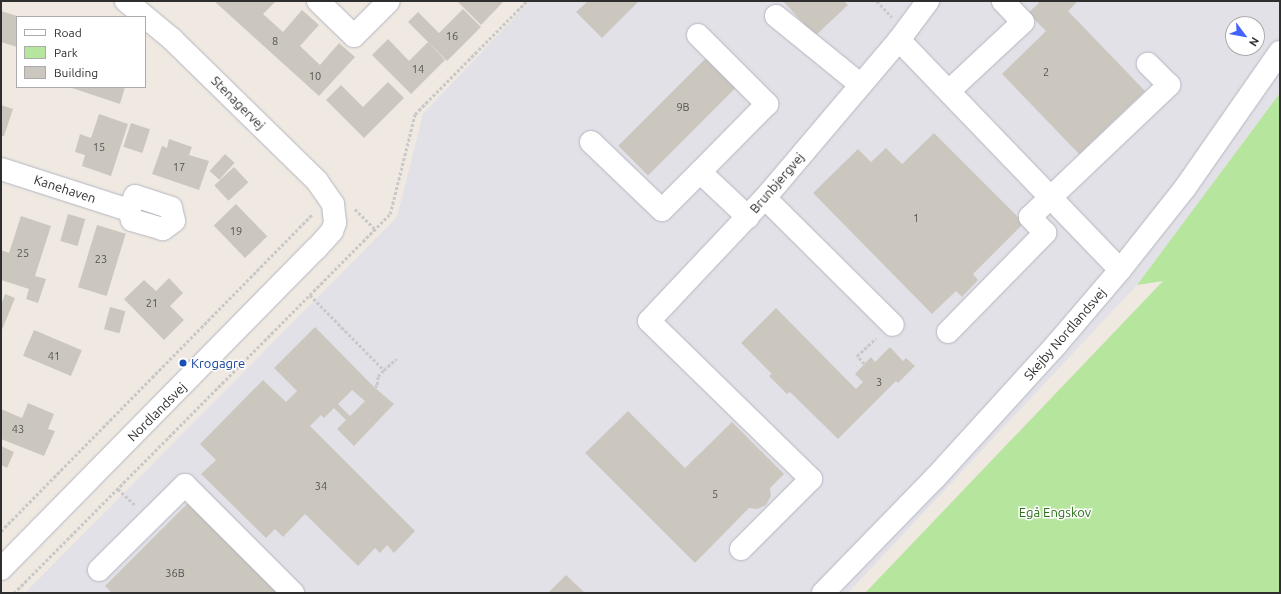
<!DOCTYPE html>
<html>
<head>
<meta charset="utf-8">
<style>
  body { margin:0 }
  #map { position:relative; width:1281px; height:594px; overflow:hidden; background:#efe9e1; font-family:Ubuntu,sans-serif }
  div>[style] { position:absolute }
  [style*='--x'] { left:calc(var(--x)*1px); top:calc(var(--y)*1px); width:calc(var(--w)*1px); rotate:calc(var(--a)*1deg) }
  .industrial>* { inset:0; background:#e3e1e8 }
  .green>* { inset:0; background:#b6e59e }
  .building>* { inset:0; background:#cbc7bf; transform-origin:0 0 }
  .path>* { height:2.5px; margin-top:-1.25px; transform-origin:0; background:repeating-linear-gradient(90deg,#c9c9c9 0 3px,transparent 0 5px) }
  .roads { filter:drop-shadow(0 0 1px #b4b7c1) drop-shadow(0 0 1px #b4b7c1) }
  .minor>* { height:22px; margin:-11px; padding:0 11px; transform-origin:11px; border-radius:11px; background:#fff }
  .dots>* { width:11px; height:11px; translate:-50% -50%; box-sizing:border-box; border:2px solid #fff; border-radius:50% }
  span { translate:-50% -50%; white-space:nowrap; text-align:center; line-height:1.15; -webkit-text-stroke:3px #fff; paint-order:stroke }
  .number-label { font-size:11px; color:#555452 }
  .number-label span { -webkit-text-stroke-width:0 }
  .street-label { font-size:13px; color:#2e2e2e }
  .transit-label { font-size:13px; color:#164399 }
  .left { translate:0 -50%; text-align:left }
  .park-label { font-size:13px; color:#2c6e1b }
  .frame { position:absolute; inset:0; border:2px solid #2e2e2e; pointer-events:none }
  .legend { position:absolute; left:16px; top:16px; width:130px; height:72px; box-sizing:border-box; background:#fff; border:1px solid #ababab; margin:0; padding:5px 7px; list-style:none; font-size:12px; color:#2e2e2e }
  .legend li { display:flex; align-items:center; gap:8px; height:20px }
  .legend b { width:20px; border:1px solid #ababab }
  .north { position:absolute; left:1225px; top:16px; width:40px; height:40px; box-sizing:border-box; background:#fff; border:1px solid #ababab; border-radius:50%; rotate:122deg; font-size:11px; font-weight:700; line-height:16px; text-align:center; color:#2e2e2e }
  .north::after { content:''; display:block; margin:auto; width:14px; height:18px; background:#4264fb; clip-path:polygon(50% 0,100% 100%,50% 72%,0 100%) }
</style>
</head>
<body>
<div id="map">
  <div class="industrial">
    <div style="clip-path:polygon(evenodd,530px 1px,1280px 1px,1280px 93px,1137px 285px,848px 593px,25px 593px,397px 217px,423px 114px,530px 1px,1233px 24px,1257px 24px,1257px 48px,1233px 48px,1233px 24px)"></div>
  </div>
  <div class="green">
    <div style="clip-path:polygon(1280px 93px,1280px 593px,865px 593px,1163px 281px,1137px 285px)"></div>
  </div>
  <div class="building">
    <div style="clip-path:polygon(214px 1px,276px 1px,263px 14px,283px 32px,302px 10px,319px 25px,300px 46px,320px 65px,339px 43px,355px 57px,319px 96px)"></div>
    <div style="clip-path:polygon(457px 1px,504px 1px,481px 25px)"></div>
    <div style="clip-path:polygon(588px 1px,639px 1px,602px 38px,576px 12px)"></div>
    <div style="clip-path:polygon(783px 1px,844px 1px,848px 5px,815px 36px)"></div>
    <div style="clip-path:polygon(1037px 1px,1078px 1px,1068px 11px,1145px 91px,1079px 154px,1002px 74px,1046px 31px,1028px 13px,1039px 3px)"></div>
    <div style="clip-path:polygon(463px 9px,481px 27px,447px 61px,408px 22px,418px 12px,439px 33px)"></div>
    <div style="clip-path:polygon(1px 11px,17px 16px,17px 47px,1px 42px)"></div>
    <div style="clip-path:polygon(388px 39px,409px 61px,428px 42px,445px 60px,411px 94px,372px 55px)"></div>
    <div style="left:706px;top:58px;width:42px;height:124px;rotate:45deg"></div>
    <div style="clip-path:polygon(388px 82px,404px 98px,364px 138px,326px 100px,341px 85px,363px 107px)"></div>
    <div style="clip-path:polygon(69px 87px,125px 87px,120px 104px)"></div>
    <div style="clip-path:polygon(1px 105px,13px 109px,4px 136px,1px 136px)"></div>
    <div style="clip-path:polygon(99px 114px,128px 124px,111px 176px,82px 166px,85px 155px,75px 152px,80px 134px,91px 138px)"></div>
    <div style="left:131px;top:123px;width:20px;height:25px;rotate:18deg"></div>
    <div style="clip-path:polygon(934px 133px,1024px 223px,973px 274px,978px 280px,962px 297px,956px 291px,932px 314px,813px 193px,858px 149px,871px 162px,886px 148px,902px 164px)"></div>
    <div style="clip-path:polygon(169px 139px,192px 147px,189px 155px,209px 161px,199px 190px,152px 174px,162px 146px,167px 148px)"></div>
    <div style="left:225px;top:154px;width:13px;height:23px;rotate:42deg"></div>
    <div style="left:234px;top:167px;width:21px;height:27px;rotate:47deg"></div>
    <div style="left:236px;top:204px;width:45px;height:31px;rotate:46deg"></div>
    <div style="left:68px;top:214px;width:18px;height:28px;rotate:16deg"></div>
    <div style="clip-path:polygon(21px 216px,51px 226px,35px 276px,46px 279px,38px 303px,26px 299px,29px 289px,1px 280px,1px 250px,9px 253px)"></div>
    <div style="left:97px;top:225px;width:30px;height:65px;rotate:17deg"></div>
    <div style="clip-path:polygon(169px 278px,183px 293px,170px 306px,184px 320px,164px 340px,124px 299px,144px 280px,156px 291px)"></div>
    <div style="clip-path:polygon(5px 294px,15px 298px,1px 332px,1px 305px)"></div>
    <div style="left:110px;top:307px;width:16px;height:23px;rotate:15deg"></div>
    <div style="clip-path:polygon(776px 308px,856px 389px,863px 382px,855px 374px,871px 357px,875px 362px,890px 347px,903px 361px,906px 358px,915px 366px,898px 383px,896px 381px,838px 439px,790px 392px,787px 394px,769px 376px,772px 374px,741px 343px)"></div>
    <div style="clip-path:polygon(evenodd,315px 327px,374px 387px,394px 404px,354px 446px,337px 429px,346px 420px,334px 408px,324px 418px,321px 415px,310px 426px,415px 531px,394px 553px,387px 545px,380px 553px,375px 548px,358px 566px,305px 514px,283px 537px,275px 529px,266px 538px,201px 474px,216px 460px,200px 444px,263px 380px,286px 402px,297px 391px,274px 368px,315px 327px,352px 390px,365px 401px,350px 416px,338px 404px,352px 390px)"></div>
    <div style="left:34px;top:330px;width:52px;height:28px;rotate:23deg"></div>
    <div style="clip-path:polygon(28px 403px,54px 414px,48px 429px,55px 431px,44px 456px,1px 439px,1px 409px,22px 418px)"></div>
    <div style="clip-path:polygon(628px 411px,685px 468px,732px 422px,784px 474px,770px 488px,771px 496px,766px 505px,757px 509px,749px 508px,695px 563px,585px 453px)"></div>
    <div style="clip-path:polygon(1px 446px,14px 452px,7px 468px,1px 465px)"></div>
    <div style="clip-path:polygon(190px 501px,282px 593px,112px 593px,105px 586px)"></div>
    <div style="clip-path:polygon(566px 575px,585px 593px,548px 593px)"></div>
  </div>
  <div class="path">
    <div style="--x:877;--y:1;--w:22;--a:47"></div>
    <div style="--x:355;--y:209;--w:30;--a:45"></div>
    <div style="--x:310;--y:295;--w:105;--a:45.4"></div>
    <div style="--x:384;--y:370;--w:16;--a:-43"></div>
    <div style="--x:396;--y:359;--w:1;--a:45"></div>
    <div style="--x:864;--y:364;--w:11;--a:-131"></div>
    <div style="--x:857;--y:356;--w:26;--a:-43"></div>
    <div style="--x:375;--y:387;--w:3;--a:-45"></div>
    <div style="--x:377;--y:385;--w:9;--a:-84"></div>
    <div style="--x:378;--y:376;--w:8;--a:-45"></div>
    <div style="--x:118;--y:489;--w:23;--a:43"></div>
    <div style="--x:1;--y:531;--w:445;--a:-45.5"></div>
    <div style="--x:14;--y:593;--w:534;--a:-45.23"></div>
    <div style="--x:390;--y:214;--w:103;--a:-76"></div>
    <div style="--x:415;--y:114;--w:159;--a:-45.3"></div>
  </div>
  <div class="roads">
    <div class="minor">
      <div style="--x:318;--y:1;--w:50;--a:44.2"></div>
      <div style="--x:354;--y:36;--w:49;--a:-45"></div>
      <div style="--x:776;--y:16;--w:109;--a:39.1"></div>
      <div style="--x:698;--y:35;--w:98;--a:45"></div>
      <div style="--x:767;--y:104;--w:95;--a:134.6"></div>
      <div style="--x:700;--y:172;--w:66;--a:43.2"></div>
      <div style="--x:899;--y:40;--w:319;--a:46.1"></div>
      <div style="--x:949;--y:91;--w:101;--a:-43"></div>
      <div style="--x:1023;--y:22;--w:29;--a:-134"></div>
      <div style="--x:591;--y:142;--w:98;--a:43.8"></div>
      <div style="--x:662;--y:210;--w:54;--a:-45"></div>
      <div style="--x:1;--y:169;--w:134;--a:17.8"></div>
      <div style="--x:135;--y:196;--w:38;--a:18"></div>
      <div style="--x:171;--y:208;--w:13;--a:77"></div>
      <div style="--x:174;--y:221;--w:14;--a:144"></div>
      <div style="--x:163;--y:229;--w:32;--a:-164"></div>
      <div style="--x:132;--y:220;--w:10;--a:-107"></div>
      <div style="--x:129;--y:210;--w:15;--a:-67"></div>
      <div style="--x:765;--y:198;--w:180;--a:44.8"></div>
      <div style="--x:948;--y:332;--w:139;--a:-45.6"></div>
      <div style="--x:1045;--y:233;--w:22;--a:-133"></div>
      <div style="--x:1030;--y:217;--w:192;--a:-43.5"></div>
      <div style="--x:1169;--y:85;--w:30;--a:-135"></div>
      <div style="--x:741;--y:549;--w:99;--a:-45"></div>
      <div style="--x:811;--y:479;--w:226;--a:-135.7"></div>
      <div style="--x:649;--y:321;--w:169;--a:-46.7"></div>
      <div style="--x:765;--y:198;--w:207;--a:-49.7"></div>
      <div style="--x:899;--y:40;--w:49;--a:-53.4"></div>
      <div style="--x:1;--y:569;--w:449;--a:-45.5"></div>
      <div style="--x:316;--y:249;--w:24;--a:-48"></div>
      <div style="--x:332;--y:231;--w:9;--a:-69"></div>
      <div style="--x:335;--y:223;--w:19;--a:-96"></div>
      <div style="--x:333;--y:204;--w:28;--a:-125"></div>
      <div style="--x:317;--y:181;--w:203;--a:-135.6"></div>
      <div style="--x:172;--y:39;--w:60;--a:-140.4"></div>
      <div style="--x:99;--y:570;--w:121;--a:-44.7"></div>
      <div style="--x:185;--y:485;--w:153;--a:45"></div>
      <div style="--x:823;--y:593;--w:161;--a:-45.8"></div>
      <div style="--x:935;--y:478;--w:180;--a:-47.7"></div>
      <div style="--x:1056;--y:345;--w:99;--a:-49.5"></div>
      <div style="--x:1120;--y:270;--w:105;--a:-51.6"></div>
      <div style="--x:1185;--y:188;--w:166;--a:-55.1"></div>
    </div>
  </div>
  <div class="dots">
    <div style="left:183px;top:363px;background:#1a4fb4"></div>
  </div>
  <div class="number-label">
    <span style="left:452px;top:36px">16</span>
    <span style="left:275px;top:41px">8</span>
    <span style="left:418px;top:69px">14</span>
    <span style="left:1046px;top:72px">2</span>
    <span style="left:315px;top:76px">10</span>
    <span style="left:683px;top:107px">9B</span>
    <span style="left:99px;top:147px">15</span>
    <span style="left:179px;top:167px">17</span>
    <span style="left:916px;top:218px">1</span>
    <span style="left:236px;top:231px">19</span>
    <span style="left:23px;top:253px">25</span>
    <span style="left:101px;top:259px">23</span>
    <span style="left:152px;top:303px">21</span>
    <span style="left:54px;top:356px">41</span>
    <span style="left:879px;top:382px">3</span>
    <span style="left:18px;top:429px">43</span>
    <span style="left:321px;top:486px">34</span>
    <span style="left:715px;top:494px">5</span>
    <span style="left:175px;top:573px">36B</span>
  </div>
  <div class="street-label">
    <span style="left:238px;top:103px;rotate:45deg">Stenagervej</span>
    <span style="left:777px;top:183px;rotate:-49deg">Brunbjergvej</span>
    <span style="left:65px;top:189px;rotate:18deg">Kanehaven</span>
    <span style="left:1065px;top:334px;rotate:-49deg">Skejby Nordlandsvej</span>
    <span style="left:157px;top:412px;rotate:-45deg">Nordlandsvej</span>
  </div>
  <div class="transit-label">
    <span class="left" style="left:191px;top:363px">Krogagre</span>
  </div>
  <div class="park-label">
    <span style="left:1055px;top:512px">Egå Engskov</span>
  </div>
  <div class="frame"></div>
  <ul class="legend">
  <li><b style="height:5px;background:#fff"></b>Road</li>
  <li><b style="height:11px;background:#b6e59e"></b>Park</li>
  <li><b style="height:11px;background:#cbc7bf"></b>Building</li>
  </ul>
  <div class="north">N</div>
</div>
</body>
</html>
